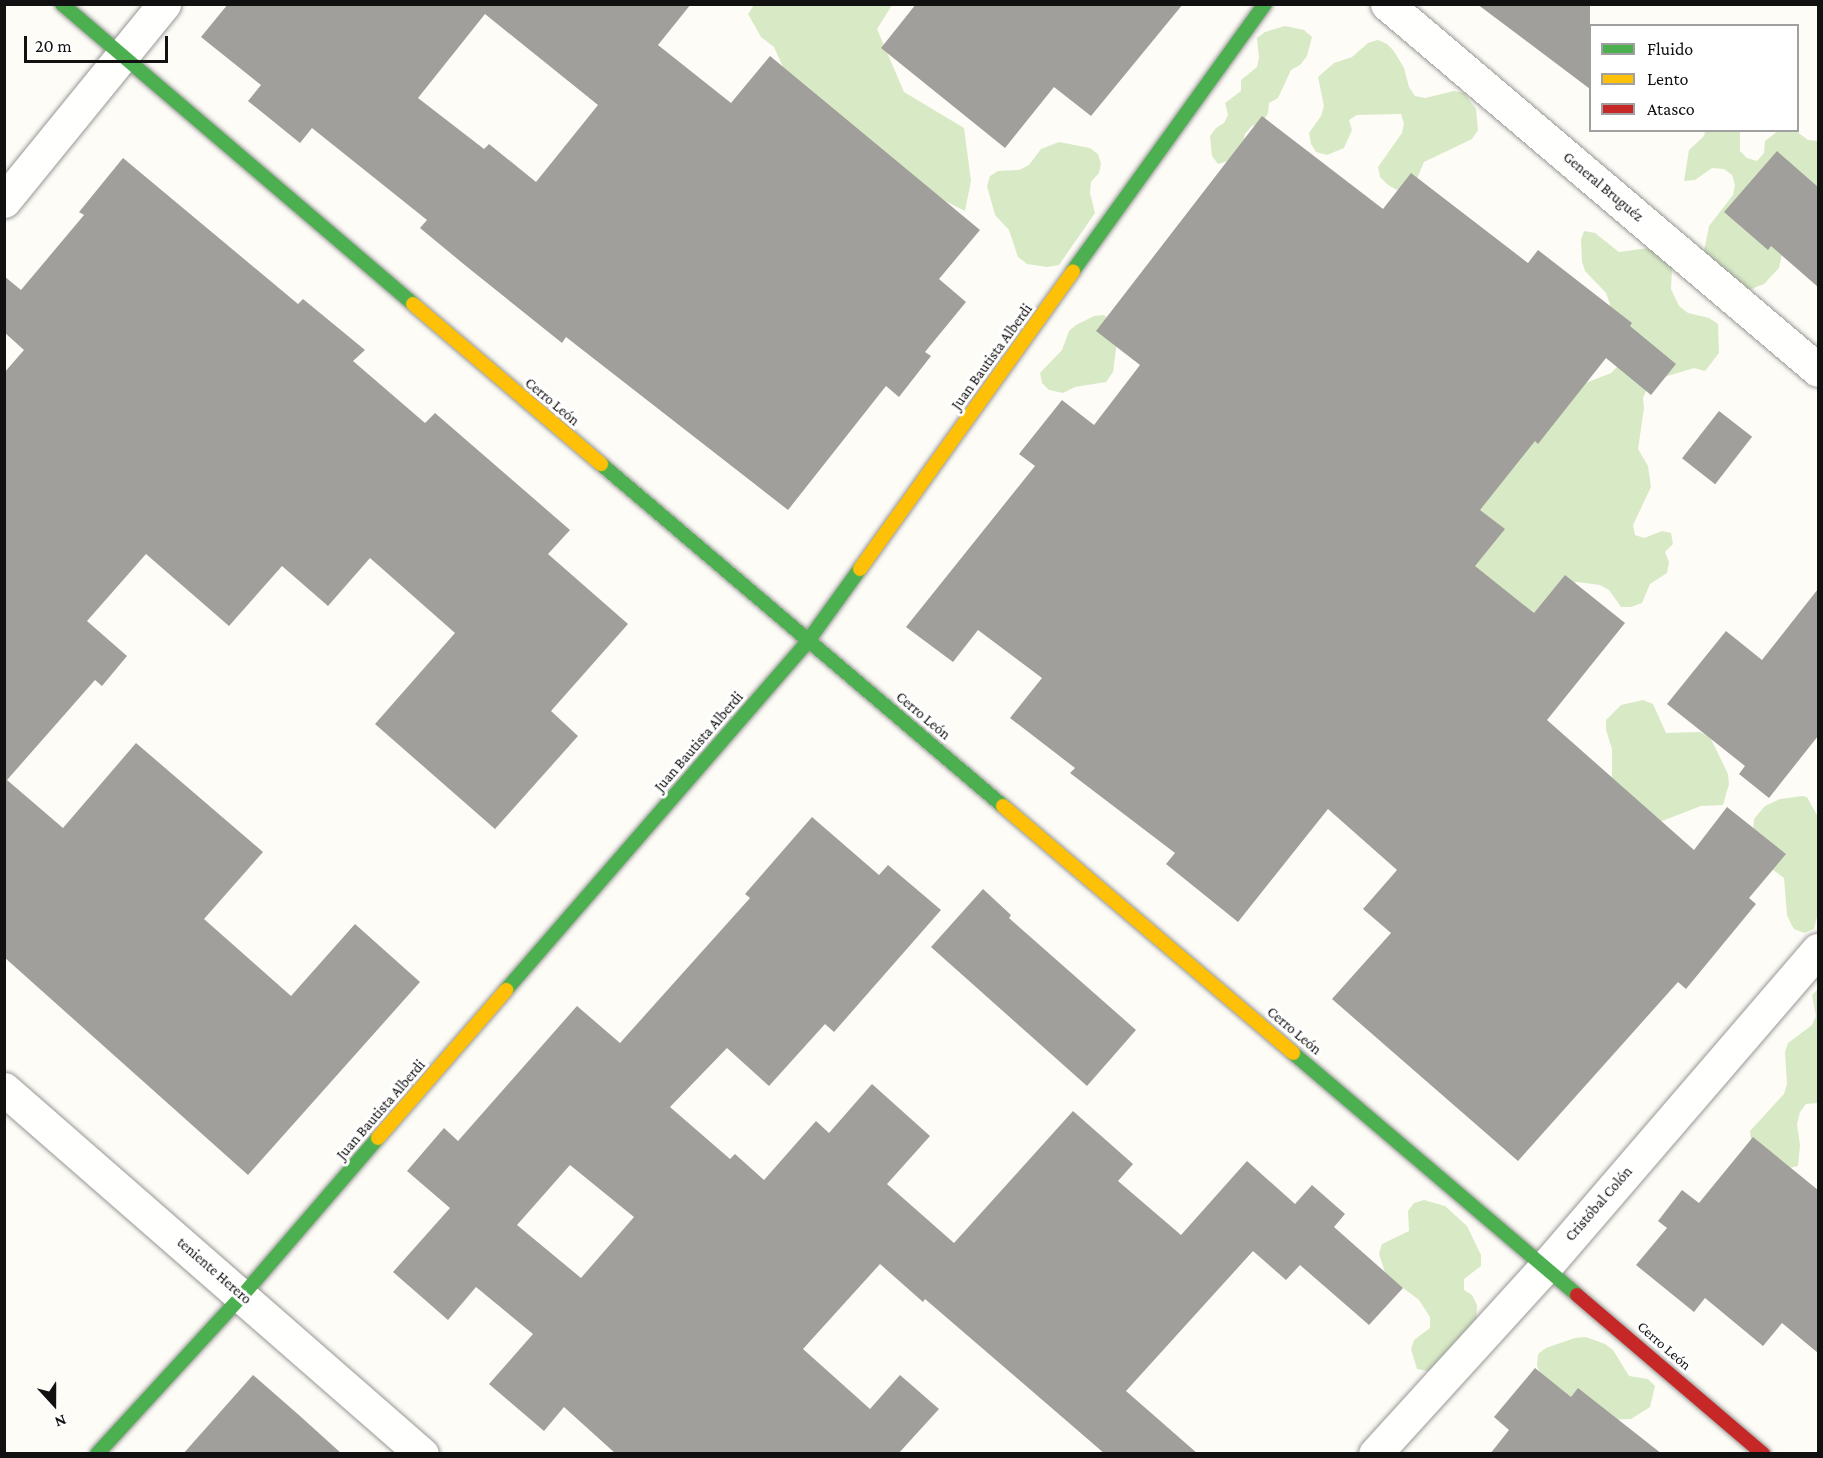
<!DOCTYPE html>
<html>
<head>
<meta charset="utf-8">
<style>
  body { margin:0 }
  #map { position:relative; width:1823px; height:1458px; overflow:hidden; background:#fdfcf7; font-family:"Crimson Pro",serif }
  div>[style] { position:absolute }
  [style*='--x'] { left:calc(var(--x)*1px); top:calc(var(--y)*1px); width:calc(var(--w)*1px); rotate:calc(var(--a)*1deg) }
  .forest>* { inset:0; background:#d8eac5 }
  .building>* { inset:0; background:#a19f9c; transform-origin:0 0 }
  .roads { filter:drop-shadow(0 0 2px #979795) drop-shadow(0 0 2px #979795) }
  .street>* { height:33px; margin:-16.5px; padding:0 16.5px; transform-origin:16.5px; border-radius:16.5px; background:#fffffe }
  .fast>* { height:14px; margin:-7px; padding:0 7px; transform-origin:7px; border-radius:7px; background:#4caf50 }
  .slow>* { height:14px; margin:-7px; padding:0 7px; transform-origin:7px; border-radius:7px; background:#ffc107 }
  .jam>* { height:14px; margin:-7px; padding:0 7px; transform-origin:7px; border-radius:7px; background:#c62828 }
  span { translate:-50% -50%; white-space:nowrap; text-align:center; line-height:1.15; -webkit-text-stroke:6px #fff; paint-order:stroke }
  .street-label { font-size:15px; color:#111 }
  .frame { position:absolute; inset:0; border:6px solid #111; pointer-events:none }
  .legend { position:absolute; left:1589px; top:24px; width:210px; height:108px; box-sizing:border-box; background:#fff; border:2px solid #a0a0a0; margin:0; padding:8px 10px; list-style:none; font-size:18px; color:#111 }
  .legend li { display:flex; align-items:center; gap:12px; height:30px }
  .legend b { width:30px; border:2px solid #a0a0a0 }
  .north { position:absolute; left:24px; top:1374px; width:60px; height:60px; -webkit-text-stroke:4px #fff; paint-order:stroke; rotate:159deg; font-size:16px; font-weight:700; line-height:24px; text-align:center; color:#111 }
  .north::after { content:''; display:block; margin:auto; width:21px; height:27px; background:#111; clip-path:polygon(50% 0,100% 100%,50% 72%,0 100%) }
  .scale { position:absolute; left:24px; top:36px; width:144px; height:27px; box-sizing:border-box; border:3px solid #111; border-top:0; padding-left:8px; font-size:18px; line-height:21px; white-space:nowrap; color:#111; -webkit-text-stroke:4px #fff; paint-order:stroke }
</style>
</head>
<body>
<div id="map">
  <div class="forest">
    <div style="clip-path:polygon(754px 5px,892px 5px,877px 29px,904px 92px,964px 128px,971px 181px,965px 211px,935px 196px,788px 78px,774px 47px,761px 37px,748px 14px)"></div>
    <div style="clip-path:polygon(1285px 26px,1304px 30px,1312px 37px,1307px 56px,1300px 65px,1291px 70px,1278px 98px,1269px 103px,1268px 113px,1263px 122px,1252px 126px,1245px 134px,1243px 144px,1232px 160px,1218px 164px,1212px 156px,1210px 136px,1216px 128px,1224px 123px,1228px 115px,1225px 103px,1241px 91px,1241px 80px,1257px 67px,1259px 58px,1257px 38px,1265px 32px)"></div>
    <div style="clip-path:polygon(1378px 40px,1387px 44px,1394px 51px,1404px 68px,1409px 87px,1415px 96px,1425px 98px,1454px 91px,1464px 93px,1476px 109px,1478px 130px,1472px 139px,1424px 162px,1416px 181px,1397px 190px,1388px 185px,1380px 177px,1378px 167px,1402px 133px,1404px 124px,1401px 114px,1357px 115px,1349px 120px,1352px 130px,1344px 148px,1327px 155px,1316px 152px,1311px 144px,1309px 133px,1321px 116px,1324px 106px,1318px 77px,1334px 63px,1352px 57px,1368px 43px)"></div>
    <div style="clip-path:polygon(1705px 131px,1740px 131px,1740px 151px,1747px 158px,1757px 161px,1764px 153px,1765px 141px,1778px 131px,1796px 131px,1808px 140px,1818px 141px,1818px 188px,1799px 173px,1779px 268px,1764px 284px,1744px 292px,1703px 256px,1709px 226px,1733px 195px,1735px 185px,1732px 175px,1724px 169px,1712px 168px,1695px 180px,1684px 181px,1689px 150px,1704px 136px)"></div>
    <div style="clip-path:polygon(1059px 142px,1090px 148px,1098px 154px,1101px 164px,1099px 173px,1091px 182px,1090px 193px,1095px 213px,1059px 265px,1047px 267px,1027px 264px,1018px 257px,1009px 230px,995px 215px,987px 186px,990px 176px,998px 171px,1019px 170px,1029px 165px,1041px 149px)"></div>
    <div style="clip-path:polygon(1584px 231px,1595px 233px,1619px 252px,1649px 248px,1660px 250px,1672px 267px,1671px 289px,1679px 306px,1688px 313px,1709px 318px,1718px 324px,1719px 353px,1705px 371px,1694px 368px,1664px 377px,1647px 389px,1643px 398px,1644px 408px,1638px 449px,1648px 466px,1651px 487px,1633px 525px,1635px 535px,1644px 538px,1662px 531px,1671px 533px,1673px 544px,1665px 552px,1669px 562px,1667px 573px,1650px 584px,1642px 603px,1631px 607px,1621px 607px,1609px 590px,1600px 585px,1577px 582px,1566px 584px,1546px 620px,1481px 611px,1461px 492px,1573px 388px,1611px 373px,1618px 366px,1610px 304px,1606px 293px,1585px 271px,1582px 261px,1581px 240px)"></div>
    <div style="clip-path:polygon(1104px 315px,1112px 322px,1117px 342px,1113px 372px,1106px 382px,1075px 387px,1063px 393px,1049px 390px,1042px 383px,1040px 373px,1062px 350px,1069px 331px,1076px 325px,1094px 316px)"></div>
    <div style="clip-path:polygon(1643px 700px,1653px 704px,1666px 733px,1700px 732px,1710px 737px,1728px 774px,1729px 784px,1723px 805px,1701px 806px,1662px 821px,1642px 820px,1612px 782px,1612px 749px,1606px 730px,1606px 720px,1621px 705px)"></div>
    <div style="clip-path:polygon(1802px 796px,1807px 797px,1818px 817px,1818px 913px,1814px 929px,1804px 933px,1794px 929px,1791px 924px,1787px 915px,1784px 878px,1772px 869px,1753px 831px,1754px 819px,1765px 806px,1780px 799px)"></div>
    <div style="clip-path:polygon(1818px 989px,1818px 1103px,1806px 1104px,1800px 1112px,1797px 1124px,1800px 1145px,1798px 1166px,1789px 1168px,1751px 1141px,1750px 1131px,1784px 1094px,1787px 1084px,1785px 1052px,1788px 1043px,1812px 1025px,1816px 1016px,1812px 995px)"></div>
    <div style="clip-path:polygon(1424px 1200px,1445px 1206px,1467px 1226px,1481px 1255px,1481px 1266px,1464px 1279px,1464px 1290px,1472px 1295px,1477px 1305px,1476px 1326px,1454px 1342px,1453px 1353px,1438px 1368px,1428px 1371px,1417px 1369px,1411px 1349px,1414px 1340px,1430px 1328px,1430px 1317px,1419px 1300px,1386px 1275px,1379px 1254px,1382px 1244px,1409px 1231px,1408px 1211px,1414px 1203px)"></div>
    <div style="clip-path:polygon(1586px 1337px,1605px 1344px,1613px 1350px,1629px 1376px,1648px 1379px,1655px 1386px,1650px 1407px,1631px 1419px,1602px 1420px,1541px 1375px,1537px 1366px,1538px 1354px,1546px 1348px,1575px 1338px)"></div>
  </div>
  <div class="building">
    <div style="clip-path:polygon(evenodd,228px 4px,691px 4px,658px 45px,731px 103px,770px 56px,980px 230px,939px 279px,966px 302px,925px 352px,931px 356px,899px 397px,886px 386px,788px 510px,566px 337px,562px 343px,466px 266px,420px 228px,427px 220px,312px 128px,300px 143px,248px 101px,261px 85px,201px 37px,228px 4px,485px 14px,598px 105px,536px 182px,489px 144px,484px 149px,418px 98px,485px 14px)"></div>
    <div style="clip-path:polygon(916px 4px,1183px 4px,1091px 116px,1054px 87px,1005px 148px,881px 48px)"></div>
    <div style="clip-path:polygon(1477px 4px,1590px 4px,1590px 89px)"></div>
    <div style="clip-path:polygon(1262px 116px,1383px 209px,1411px 173px,1528px 263px,1538px 250px,1632px 323px,1630px 326px,1676px 364px,1651px 395px,1606px 358px,1538px 444px,1535px 441px,1480px 510px,1505px 529px,1475px 566px,1534px 613px,1565px 575px,1625px 623px,1547px 720px,1694px 850px,1727px 807px,1786px 854px,1749px 898px,1756px 904px,1686px 989px,1678px 982px,1518px 1161px,1332px 999px,1391px 933px,1363px 909px,1397px 870px,1328px 809px,1238px 922px,1166px 864px,1175px 853px,1070px 773px,1075px 768px,1010px 718px,1042px 678px,978px 630px,953px 662px,906px 627px,1035px 466px,1019px 454px,1062px 400px,1094px 425px,1140px 365px,1096px 331px)"></div>
    <div style="clip-path:polygon(1777px 151px,1818px 187px,1818px 287px,1771px 246px,1768px 250px,1724px 212px)"></div>
    <div style="clip-path:polygon(123px 158px,298px 304px,303px 299px,365px 350px,353px 361px,425px 423px,435px 413px,570px 530px,548px 554px,628px 624px,551px 711px,578px 736px,495px 829px,375px 724px,455px 633px,370px 558px,328px 606px,282px 566px,229px 626px,146px 554px,87px 621px,127px 656px,102px 686px,95px 680px,7px 780px,63px 828px,136px 743px,263px 852px,204px 919px,291px 996px,355px 924px,420px 982px,248px 1175px,4px 957px,4px 373px,24px 350px,4px 332px,4px 276px,21px 290px,84px 215px,79px 212px)"></div>
    <div style="left:1719px;top:411px;width:42px;height:60px;rotate:38deg"></div>
    <div style="clip-path:polygon(1818px 589px,1818px 736px,1769px 798px,1739px 774px,1745px 766px,1667px 704px,1726px 631px,1762px 660px)"></div>
    <div style="clip-path:polygon(evenodd,812px 817px,879px 875px,888px 865px,941px 910px,834px 1032px,825px 1024px,769px 1086px,727px 1048px,670px 1107px,730px 1159px,735px 1154px,764px 1180px,816px 1121px,829px 1133px,872px 1084px,930px 1136px,887px 1184px,954px 1243px,1073px 1111px,1133px 1164px,1118px 1181px,1181px 1235px,1247px 1161px,1295px 1204px,1312px 1185px,1345px 1214px,1334px 1227px,1403px 1288px,1369px 1325px,1300px 1265px,1286px 1280px,1253px 1251px,1126px 1391px,1198px 1454px,1105px 1454px,925px 1299px,923px 1302px,880px 1264px,803px 1349px,870px 1409px,900px 1375px,939px 1409px,898px 1454px,616px 1454px,564px 1407px,544px 1431px,489px 1384px,533px 1334px,476px 1287px,448px 1320px,393px 1272px,450px 1208px,407px 1171px,444px 1128px,458px 1141px,577px 1006px,620px 1043px,750px 898px,745px 894px,812px 817px,570px 1165px,634px 1217px,581px 1278px,517px 1225px,570px 1165px)"></div>
    <div style="clip-path:polygon(983px 889px,1011px 915px,1009px 918px,1136px 1030px,1087px 1086px,931px 947px)"></div>
    <div style="clip-path:polygon(1753px 1137px,1818px 1190px,1818px 1353px,1782px 1323px,1763px 1346px,1705px 1298px,1694px 1312px,1636px 1265px,1667px 1228px,1658px 1221px,1682px 1190px,1699px 1203px)"></div>
    <div style="clip-path:polygon(1535px 1368px,1571px 1397px,1578px 1388px,1662px 1454px,1490px 1454px,1509px 1430px,1494px 1417px)"></div>
    <div style="clip-path:polygon(253px 1375px,300px 1416px,342px 1454px,183px 1454px)"></div>
  </div>
  <div class="roads">
    <div class="street">
      <div style="--x:1387;--y:4;--w:565;--a:40.34"></div>
      <div style="--x:4;--y:201;--w:254;--a:-50.9"></div>
      <div style="--x:4;--y:1089;--w:555;--a:41.13"></div>
      <div style="--x:1375;--y:1454;--w:254;--a:-47.7"></div>
      <div style="--x:1546;--y:1266;--w:417;--a:-49.3"></div>
    </div>
    <div class="fast">
      <div style="--x:62;--y:4;--w:462;--a:40.5"></div>
      <div style="--x:1073;--y:271;--w:329;--a:-54.3"></div>
      <div style="--x:601;--y:464;--w:528;--a:40.39"></div>
      <div style="--x:506;--y:990;--w:462;--a:-49.1"></div>
      <div style="--x:808;--y:641;--w:89;--a:-54.2"></div>
      <div style="--x:1293;--y:1053;--w:373;--a:40.4"></div>
      <div style="--x:97;--y:1454;--w:214;--a:-47.5"></div>
      <div style="--x:242;--y:1296;--w:208;--a:-49.3"></div>
    </div>
    <div class="slow">
      <div style="--x:413;--y:304;--w:247;--a:40.4"></div>
      <div style="--x:860;--y:569;--w:366;--a:-54.4"></div>
      <div style="--x:1003;--y:806;--w:381;--a:40.4"></div>
      <div style="--x:378;--y:1138;--w:196;--a:-49.1"></div>
    </div>
    <div class="jam">
      <div style="--x:1577;--y:1295;--w:245;--a:40.5"></div>
    </div>
  </div>
  <div class="street-label">
    <span style="left:1603px;top:187px;rotate:40deg">General Bruguéz</span>
    <span style="left:992px;top:357px;rotate:-54deg">Juan Bautista Alberdi</span>
    <span style="left:552px;top:402px;rotate:40deg">Cerro León</span>
    <span style="left:923px;top:716px;rotate:40deg">Cerro León</span>
    <span style="left:699px;top:742px;rotate:-49deg">Juan Bautista Alberdi</span>
    <span style="left:1294px;top:1031px;rotate:40deg">Cerro León</span>
    <span style="left:381px;top:1110px;rotate:-49deg">Juan Bautista Alberdi</span>
    <span style="left:1599px;top:1204px;rotate:-49deg">Cristóbal Colón</span>
    <span style="left:214px;top:1271px;rotate:41deg">teniente Herero</span>
    <span style="left:1664px;top:1346px;rotate:41deg">Cerro León</span>
  </div>
  <div class="frame"></div>
  <ul class="legend">
  <li><b style="height:8px;background:#4caf50"></b>Fluido</li>
  <li><b style="height:8px;background:#ffc107"></b>Lento</li>
  <li><b style="height:8px;background:#c62828"></b>Atasco</li>
  </ul>
  <div class="north">N</div>
  <div class="scale">20 m</div>
</div>
</body>
</html>
